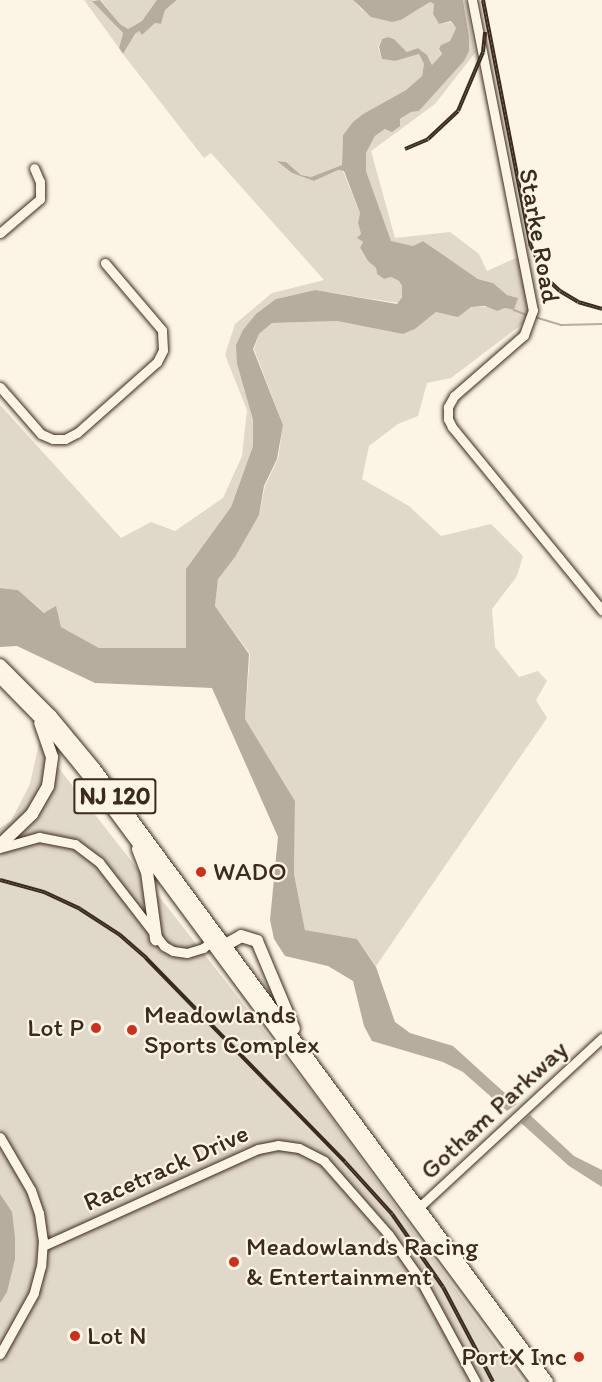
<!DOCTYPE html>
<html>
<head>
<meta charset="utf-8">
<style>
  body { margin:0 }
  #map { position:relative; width:602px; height:1382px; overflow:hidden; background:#fcf5e5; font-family:Itim,sans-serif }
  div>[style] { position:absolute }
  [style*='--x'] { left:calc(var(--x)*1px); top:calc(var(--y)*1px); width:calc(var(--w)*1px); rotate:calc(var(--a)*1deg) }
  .green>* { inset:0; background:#e0d8c8 }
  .water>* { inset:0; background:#b7ad9e }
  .stream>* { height:1.5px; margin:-0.75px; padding:0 0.75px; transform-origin:0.75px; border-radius:0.75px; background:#b7ad9e }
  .roads { filter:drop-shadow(0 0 2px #3b2a1e) drop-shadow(0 0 2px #3b2a1e) }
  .minor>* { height:9px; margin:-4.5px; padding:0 4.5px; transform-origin:4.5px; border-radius:4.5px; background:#fcf5e5 }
  .major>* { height:12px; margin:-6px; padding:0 6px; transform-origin:6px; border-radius:6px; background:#fcf5e5 }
  .rail>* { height:4px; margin-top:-2px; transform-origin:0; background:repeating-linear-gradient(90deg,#fcf5e5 0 4.5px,#3b2a1e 0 9px); box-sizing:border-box; border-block:2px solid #3b2a1e }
  .dots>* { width:16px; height:16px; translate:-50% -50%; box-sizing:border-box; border:3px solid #fcf5e5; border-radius:50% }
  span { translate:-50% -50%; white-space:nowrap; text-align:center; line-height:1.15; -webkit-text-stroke:4.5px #fcf5e5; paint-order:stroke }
  .shield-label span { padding:2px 4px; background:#fcf5e5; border:2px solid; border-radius:4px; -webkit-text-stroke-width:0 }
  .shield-label { font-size:24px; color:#3b2a1e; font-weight:700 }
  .street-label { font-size:26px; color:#3b2a1e }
  .poi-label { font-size:26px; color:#3b2a1e }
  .left { translate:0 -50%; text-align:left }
  .right { translate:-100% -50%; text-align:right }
</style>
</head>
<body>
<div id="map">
  <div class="green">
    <div style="clip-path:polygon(84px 0,92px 0,123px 33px,119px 48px)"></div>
    <div style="clip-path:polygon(101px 0,157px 0,157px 1px,142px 21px,128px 29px,120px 24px)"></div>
    <div style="clip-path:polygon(177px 0,353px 0,362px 10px,392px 22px,401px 20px,430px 2px,434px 4px,433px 14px,439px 24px,451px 22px,456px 28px,450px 41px,441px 45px,439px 50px,442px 54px,432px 65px,427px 55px,418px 48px,407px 52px,394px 39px,388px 37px,382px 39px,378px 47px,382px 59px,395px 61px,419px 54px,424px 64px,422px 76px,406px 90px,363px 114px,353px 122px,343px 135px,342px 165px,311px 177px,301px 175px,286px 162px,278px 161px,292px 173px,314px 181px,338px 170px,343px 171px,360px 213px,358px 223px,361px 234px,357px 238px,363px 242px,360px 249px,368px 261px,376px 268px,377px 274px,384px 279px,391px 277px,399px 281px,402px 286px,402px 296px,398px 303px,314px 290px,276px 299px,237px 364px,253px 420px,253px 446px,231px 507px,186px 569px,186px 648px,99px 648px,61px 627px,18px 590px,0 588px,0 405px,121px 538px,151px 522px,175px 531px,223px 498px,242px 456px,247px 410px,225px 355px,235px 324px,272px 293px,324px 280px,211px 153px,204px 158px,123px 54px,135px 34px,139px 31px,142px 35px,155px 23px,161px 24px,165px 10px)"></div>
    <div style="clip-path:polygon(463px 0,466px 0,475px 53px,435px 104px,371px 151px,395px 238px,450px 232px,479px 254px,487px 271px,518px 257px,528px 306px,525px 322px,451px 378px,427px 383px,418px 416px,398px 424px,369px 446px,362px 479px,409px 506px,441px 536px,491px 524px,523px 556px,517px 576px,492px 609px,495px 647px,519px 677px,538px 671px,547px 681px,536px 700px,547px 718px,376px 966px,357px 939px,305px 930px,294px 874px,295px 801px,245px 719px,250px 654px,215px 606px,218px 579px,259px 515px,265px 486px,278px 459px,283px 425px,254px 349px,259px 334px,272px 323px,337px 321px,403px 334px,415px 329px,436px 312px,471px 307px,487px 307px,497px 311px,505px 308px,514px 310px,517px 298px,507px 295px,493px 283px,478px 279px,423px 241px,413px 246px,391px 242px,366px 171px,366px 153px,375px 136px,411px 112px,419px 111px,464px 61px,469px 36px)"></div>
    <div style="clip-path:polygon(39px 743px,316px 1097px,523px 1382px,0 1382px,0 828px,11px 821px,30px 784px)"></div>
  </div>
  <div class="water">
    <div style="clip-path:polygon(100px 0,120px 24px,128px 29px,142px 21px,157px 0,177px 0,165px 10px,161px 24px,155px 23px,142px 35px,139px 31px,135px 34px,123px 54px,119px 48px,123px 33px,92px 1px)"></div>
    <div style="clip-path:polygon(353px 0,463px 0,469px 36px,469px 51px,464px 61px,419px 111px,411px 112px,400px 119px,400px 126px,392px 132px,385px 129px,375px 136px,366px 153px,366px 171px,391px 241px,413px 246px,423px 241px,478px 279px,493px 283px,507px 295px,518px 298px,514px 310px,505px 308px,497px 311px,485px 306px,471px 307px,458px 317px,436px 312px,415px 329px,403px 334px,337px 321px,272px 323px,259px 334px,253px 349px,283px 425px,277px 459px,264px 486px,259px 515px,235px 557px,218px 579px,215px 606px,249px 654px,245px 719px,295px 801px,294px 874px,305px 930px,357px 939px,376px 967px,395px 1022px,410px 1033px,453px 1046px,517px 1104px,507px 1111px,463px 1072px,443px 1062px,372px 1041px,364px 1026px,353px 981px,328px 966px,285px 956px,274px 939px,270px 920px,278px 837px,212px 688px,95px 683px,17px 646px,0 647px,0 588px,18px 590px,44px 613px,56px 606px,61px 627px,99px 648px,186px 648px,186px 569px,231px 507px,253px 446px,253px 420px,237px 364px,236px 345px,243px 330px,256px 314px,276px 299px,315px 290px,397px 304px,402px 297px,402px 286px,399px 281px,391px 277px,384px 279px,377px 274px,376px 268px,368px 261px,360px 248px,363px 242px,357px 238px,361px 234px,358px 223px,360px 213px,344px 171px,338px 170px,314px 181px,292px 173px,277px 161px,286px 162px,301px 175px,311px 177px,342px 165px,343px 135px,353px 122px,363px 114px,406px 90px,422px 76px,424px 64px,419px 54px,395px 61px,382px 59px,379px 47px,382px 39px,388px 37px,394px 39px,407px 52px,418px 48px,427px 55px,432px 65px,442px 54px,439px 49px,441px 45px,450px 41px,456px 28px,451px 21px,439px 24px,433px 14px,434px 4px,430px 2px,401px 20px,392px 22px,371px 17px)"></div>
    <div style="clip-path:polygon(530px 1115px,574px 1156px,602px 1170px,602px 1187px,569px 1166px,521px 1123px)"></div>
    <div style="clip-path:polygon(0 1194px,12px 1212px,15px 1237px,15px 1259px,7px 1292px,0 1303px)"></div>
  </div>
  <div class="stream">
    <div style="--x:514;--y:310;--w:14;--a:21"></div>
    <div style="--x:535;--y:317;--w:28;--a:17"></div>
    <div style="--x:562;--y:325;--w:40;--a:-1.4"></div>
  </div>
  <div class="roads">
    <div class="minor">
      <div style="--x:472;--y:0;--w:316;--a:78.9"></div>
      <div style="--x:533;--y:310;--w:27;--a:110"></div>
      <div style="--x:524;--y:335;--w:93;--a:138.9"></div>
      <div style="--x:454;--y:396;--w:13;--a:119"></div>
      <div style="--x:448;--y:407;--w:12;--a:90"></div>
      <div style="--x:448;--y:419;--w:9;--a:63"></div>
      <div style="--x:452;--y:427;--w:237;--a:50.7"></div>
      <div style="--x:0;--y:233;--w:52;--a:-40.4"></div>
      <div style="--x:40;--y:199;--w:17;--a:-90"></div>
      <div style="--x:40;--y:182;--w:15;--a:-113"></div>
      <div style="--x:0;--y:387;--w:62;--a:48.9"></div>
      <div style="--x:41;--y:434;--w:13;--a:23"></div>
      <div style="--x:53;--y:439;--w:12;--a:0"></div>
      <div style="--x:65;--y:439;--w:13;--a:-27"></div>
      <div style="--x:77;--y:433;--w:107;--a:-41.6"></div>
      <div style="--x:157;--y:362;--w:13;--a:-63"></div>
      <div style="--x:163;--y:350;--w:20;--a:-93"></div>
      <div style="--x:162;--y:330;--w:88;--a:-130.4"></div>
      <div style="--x:0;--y:848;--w:41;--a:-15.8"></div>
      <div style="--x:39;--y:837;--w:37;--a:11"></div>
      <div style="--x:75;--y:844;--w:30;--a:37"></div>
      <div style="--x:99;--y:862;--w:106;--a:52.3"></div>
      <div style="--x:164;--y:946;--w:10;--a:29"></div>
      <div style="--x:173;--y:951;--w:14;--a:8"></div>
      <div style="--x:187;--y:953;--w:17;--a:-17"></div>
      <div style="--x:203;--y:948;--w:15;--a:-37"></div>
      <div style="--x:0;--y:1137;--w:61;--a:59.7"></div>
      <div style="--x:31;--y:1190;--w:24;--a:71"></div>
      <div style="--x:39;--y:1213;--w:27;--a:82"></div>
      <div style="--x:43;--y:1240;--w:26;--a:94"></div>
      <div style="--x:41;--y:1266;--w:28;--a:105"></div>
      <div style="--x:34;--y:1293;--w:70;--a:119.1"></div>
      <div style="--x:415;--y:1211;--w:255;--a:-42.8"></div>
      <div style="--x:43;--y:1246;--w:236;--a:-24.3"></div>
      <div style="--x:258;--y:1149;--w:20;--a:-11"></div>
      <div style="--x:278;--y:1145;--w:21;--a:8"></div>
      <div style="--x:299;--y:1148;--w:28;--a:27"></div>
      <div style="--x:324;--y:1161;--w:98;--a:48.7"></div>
      <div style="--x:389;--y:1235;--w:54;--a:54.8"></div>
      <div style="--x:420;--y:1279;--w:117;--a:61.5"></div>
    </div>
    <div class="major">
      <div style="--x:0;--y:665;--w:72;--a:45"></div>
      <div style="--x:51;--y:716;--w:67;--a:50.4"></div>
      <div style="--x:94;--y:768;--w:763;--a:53.58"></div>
      <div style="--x:0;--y:677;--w:69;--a:45.6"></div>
      <div style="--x:48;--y:726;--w:57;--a:50.7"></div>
      <div style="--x:84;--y:770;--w:761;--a:53.49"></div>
      <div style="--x:0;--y:845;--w:45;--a:-44.1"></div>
      <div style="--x:32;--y:814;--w:32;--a:-60"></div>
      <div style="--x:48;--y:786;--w:29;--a:-82"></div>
      <div style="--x:52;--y:757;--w:36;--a:-109"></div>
      <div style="--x:138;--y:849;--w:25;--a:69"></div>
      <div style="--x:147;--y:872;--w:68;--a:82.3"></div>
      <div style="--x:218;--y:949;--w:26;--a:-29"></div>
      <div style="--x:241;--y:936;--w:17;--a:17"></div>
      <div style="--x:257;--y:941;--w:95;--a:67.2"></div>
    </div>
  </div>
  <div class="rail">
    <div style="--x:483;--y:0;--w:251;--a:79"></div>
    <div style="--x:531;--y:246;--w:35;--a:65"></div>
    <div style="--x:546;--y:278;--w:19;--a:43"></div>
    <div style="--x:560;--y:291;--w:21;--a:31"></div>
    <div style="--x:578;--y:302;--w:25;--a:16"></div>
    <div style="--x:405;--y:149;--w:25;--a:-23"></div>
    <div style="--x:428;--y:139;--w:41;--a:-43"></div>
    <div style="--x:458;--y:111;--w:64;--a:-67"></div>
    <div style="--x:483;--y:52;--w:20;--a:-84"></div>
    <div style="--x:0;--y:880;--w:46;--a:15.3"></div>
    <div style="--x:44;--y:892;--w:40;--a:25"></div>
    <div style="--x:80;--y:909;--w:48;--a:33"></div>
    <div style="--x:120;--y:935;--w:35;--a:41"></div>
    <div style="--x:146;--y:958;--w:285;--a:45.7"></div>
    <div style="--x:345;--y:1162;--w:70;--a:47.9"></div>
    <div style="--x:392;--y:1214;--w:89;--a:55.1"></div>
    <div style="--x:443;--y:1287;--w:107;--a:62.2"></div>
  </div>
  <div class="dots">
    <div style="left:201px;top:872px;background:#c8321e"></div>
    <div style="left:96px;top:1028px;background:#c8321e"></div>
    <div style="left:132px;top:1030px;background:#c8321e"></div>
    <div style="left:234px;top:1262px;background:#c8321e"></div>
    <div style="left:75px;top:1336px;background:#c8321e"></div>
    <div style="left:579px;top:1357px;background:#c8321e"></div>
  </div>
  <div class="shield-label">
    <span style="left:115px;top:796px">NJ 120</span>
  </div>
  <div class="street-label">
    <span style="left:539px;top:236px;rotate:80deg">Starke Road</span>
    <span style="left:494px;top:1110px;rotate:-43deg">Gotham Parkway</span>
    <span style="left:166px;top:1168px;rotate:-24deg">Racetrack Drive</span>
  </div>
  <div class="poi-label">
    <span class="left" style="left:213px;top:872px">WADO</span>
    <span class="left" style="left:144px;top:1030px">Meadowlands<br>Sports Complex</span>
    <span class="right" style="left:84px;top:1028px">Lot P</span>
    <span class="left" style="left:246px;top:1262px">Meadowlands Racing<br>&amp; Entertainment</span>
    <span class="left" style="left:87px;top:1336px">Lot N</span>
    <span class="right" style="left:567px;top:1357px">PortX Inc</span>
  </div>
</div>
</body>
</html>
